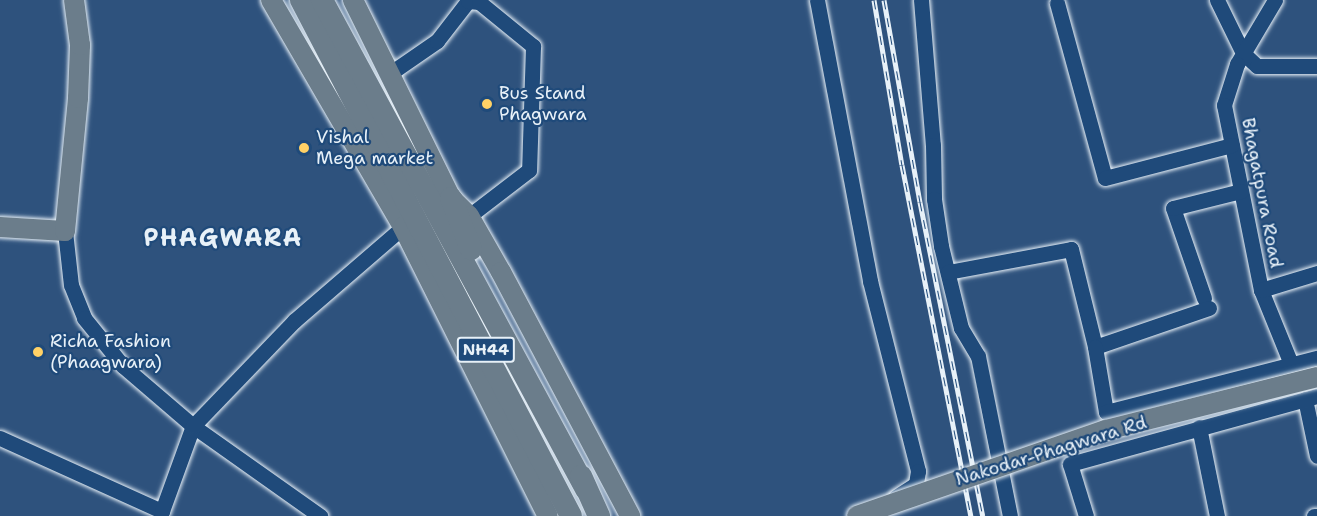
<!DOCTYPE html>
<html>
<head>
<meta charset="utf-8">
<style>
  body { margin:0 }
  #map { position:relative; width:1317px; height:516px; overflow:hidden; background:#2e527d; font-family:"Shantell Sans",sans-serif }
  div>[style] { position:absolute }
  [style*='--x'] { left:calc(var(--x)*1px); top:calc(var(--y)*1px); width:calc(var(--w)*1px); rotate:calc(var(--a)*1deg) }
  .roads { filter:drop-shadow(0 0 2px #e8f1f8) drop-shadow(0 0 2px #e8f1f8) }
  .minor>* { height:15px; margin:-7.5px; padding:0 7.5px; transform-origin:7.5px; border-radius:7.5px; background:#1f4a7a }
  .major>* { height:20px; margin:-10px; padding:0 10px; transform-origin:10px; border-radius:10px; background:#6b7d8b }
  .highway>* { height:22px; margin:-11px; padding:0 11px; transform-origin:11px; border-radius:11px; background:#6b7d8b }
  .rail>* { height:5px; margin-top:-2.5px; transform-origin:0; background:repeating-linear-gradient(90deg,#1f4a7a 0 9px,#e8f1f8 0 18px); box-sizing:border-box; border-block:2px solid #e8f1f8 }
  .bridges { filter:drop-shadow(0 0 2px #e8f1f8) drop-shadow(0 0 2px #e8f1f8) }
  .major-bridge>* { height:20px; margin:-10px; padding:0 10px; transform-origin:10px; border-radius:10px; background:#6b7d8b }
  .dots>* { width:16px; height:16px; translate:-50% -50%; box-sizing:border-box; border:3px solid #1f4a7a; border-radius:50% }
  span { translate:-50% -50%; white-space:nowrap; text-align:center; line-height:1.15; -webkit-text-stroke:4.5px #1f4a7a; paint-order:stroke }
  .shield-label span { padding:2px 4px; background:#1f4a7a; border:2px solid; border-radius:4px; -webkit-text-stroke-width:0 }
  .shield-label { font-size:16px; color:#e8f1f8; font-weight:700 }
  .poi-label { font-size:18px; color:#e8f1f8 }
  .left { translate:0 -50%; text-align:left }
  .street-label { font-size:18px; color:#e8f1f8 }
  .district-label { font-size:24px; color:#e8f1f8; font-weight:700; letter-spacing:1.5px }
</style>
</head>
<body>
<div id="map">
  <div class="roads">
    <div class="minor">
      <div style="--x:817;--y:0;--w:286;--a:79.3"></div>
      <div style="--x:870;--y:281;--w:196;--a:75.8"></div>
      <div style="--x:918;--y:471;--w:13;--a:99"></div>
      <div style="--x:916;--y:484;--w:24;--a:147"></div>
      <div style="--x:921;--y:0;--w:145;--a:85.3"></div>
      <div style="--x:933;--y:145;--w:54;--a:88.9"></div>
      <div style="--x:934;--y:199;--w:48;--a:81.5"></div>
      <div style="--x:941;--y:246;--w:84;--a:76.3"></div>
      <div style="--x:961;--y:328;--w:33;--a:59"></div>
      <div style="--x:978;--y:356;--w:163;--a:78.7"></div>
      <div style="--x:1217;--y:0;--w:59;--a:63.9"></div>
      <div style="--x:1243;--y:53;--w:19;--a:43"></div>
      <div style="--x:1257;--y:66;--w:60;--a:0"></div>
      <div style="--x:1275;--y:0;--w:74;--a:120.7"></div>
      <div style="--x:1237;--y:64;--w:43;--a:107.6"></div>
      <div style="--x:1224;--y:105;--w:189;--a:78.7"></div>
      <div style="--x:1261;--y:290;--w:80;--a:67.9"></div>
      <div style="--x:1057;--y:3;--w:181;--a:74.7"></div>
      <div style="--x:1105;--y:178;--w:131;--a:-14.6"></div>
      <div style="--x:392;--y:72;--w:55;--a:-34.6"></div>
      <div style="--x:437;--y:41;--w:51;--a:-52.2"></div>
      <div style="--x:468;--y:1;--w:11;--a:5"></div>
      <div style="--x:479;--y:2;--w:70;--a:39.2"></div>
      <div style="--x:533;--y:46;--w:124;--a:91.8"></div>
      <div style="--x:529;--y:170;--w:76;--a:142.5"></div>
      <div style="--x:65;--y:231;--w:54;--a:83.7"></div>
      <div style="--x:71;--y:285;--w:35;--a:68"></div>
      <div style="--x:84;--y:318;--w:62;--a:50.9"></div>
      <div style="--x:123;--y:366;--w:92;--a:40.6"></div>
      <div style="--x:193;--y:426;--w:156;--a:35.3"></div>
      <div style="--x:948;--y:272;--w:125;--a:-10.6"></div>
      <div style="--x:1071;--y:249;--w:101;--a:76.2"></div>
      <div style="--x:1261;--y:290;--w:59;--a:-16.9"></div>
      <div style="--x:1204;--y:298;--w:95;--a:-109"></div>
      <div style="--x:1173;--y:208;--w:70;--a:-14"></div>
      <div style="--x:1209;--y:308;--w:120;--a:161.1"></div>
      <div style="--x:1095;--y:347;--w:66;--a:80.4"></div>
      <div style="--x:1106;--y:412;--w:218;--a:-14.4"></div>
      <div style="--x:1305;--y:399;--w:58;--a:78.1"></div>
      <div style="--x:1199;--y:427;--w:91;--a:78.6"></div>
      <div style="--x:0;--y:438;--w:178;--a:24.3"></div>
      <div style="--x:162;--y:511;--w:90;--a:-70"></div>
      <div style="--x:193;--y:426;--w:146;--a:-46.1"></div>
      <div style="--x:294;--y:321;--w:144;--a:-40.8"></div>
      <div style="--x:1086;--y:516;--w:54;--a:-107.1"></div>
      <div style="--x:1070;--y:464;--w:256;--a:-15.4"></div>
      <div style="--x:1314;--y:516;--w:3;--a:0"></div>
    </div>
    <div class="major">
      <div style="--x:271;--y:0;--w:263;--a:59.8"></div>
      <div style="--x:403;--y:227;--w:323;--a:63.4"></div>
      <div style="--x:353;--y:0;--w:221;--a:63.7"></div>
      <div style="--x:451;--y:198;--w:25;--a:45"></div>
      <div style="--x:469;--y:216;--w:64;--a:60.3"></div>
      <div style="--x:501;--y:272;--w:276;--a:62.1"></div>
      <div style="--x:0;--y:227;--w:65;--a:3.5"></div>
      <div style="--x:65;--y:231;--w:134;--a:-84.4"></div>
      <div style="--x:78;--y:98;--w:53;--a:-87.8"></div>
      <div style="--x:80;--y:45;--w:45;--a:-97.6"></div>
    </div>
    <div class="highway">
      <div style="--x:301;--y:0;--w:582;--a:62.38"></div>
      <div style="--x:322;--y:0;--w:556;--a:61.64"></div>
      <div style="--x:451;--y:198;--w:55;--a:68.6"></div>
      <div style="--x:581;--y:476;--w:44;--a:65.8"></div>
    </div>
  </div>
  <div class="rail">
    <div style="--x:874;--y:0;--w:167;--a:80.4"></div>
    <div style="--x:902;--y:165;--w:358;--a:78.9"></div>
    <div style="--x:884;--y:0;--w:205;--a:79.9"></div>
    <div style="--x:920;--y:202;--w:320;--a:78.7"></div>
  </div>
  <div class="bridges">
    <div class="major-bridge">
      <div style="--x:857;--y:516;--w:263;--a:-19.1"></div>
      <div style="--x:1106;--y:430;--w:218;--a:-14.1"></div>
    </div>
  </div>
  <div class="dots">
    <div style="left:487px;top:104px;background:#ffd166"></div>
    <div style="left:304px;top:148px;background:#ffd166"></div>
    <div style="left:38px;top:352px;background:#ffd166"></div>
  </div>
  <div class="shield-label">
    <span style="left:486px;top:350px">NH44</span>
  </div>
  <div class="poi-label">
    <span class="left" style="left:499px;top:104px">Bus Stand<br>Phagwara</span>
    <span class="left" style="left:316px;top:148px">Vishal<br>Mega market</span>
    <span class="left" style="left:50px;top:352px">Richa Fashion<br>(Phaagwara)</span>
  </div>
  <div class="street-label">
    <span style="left:1262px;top:193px;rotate:79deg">Bhagatpura Road</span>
    <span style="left:1051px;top:451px;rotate:-17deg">Nakodar-Phagwara Rd</span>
  </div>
  <div class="district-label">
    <span style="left:223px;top:239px">PHAGWARA</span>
  </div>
</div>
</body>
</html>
